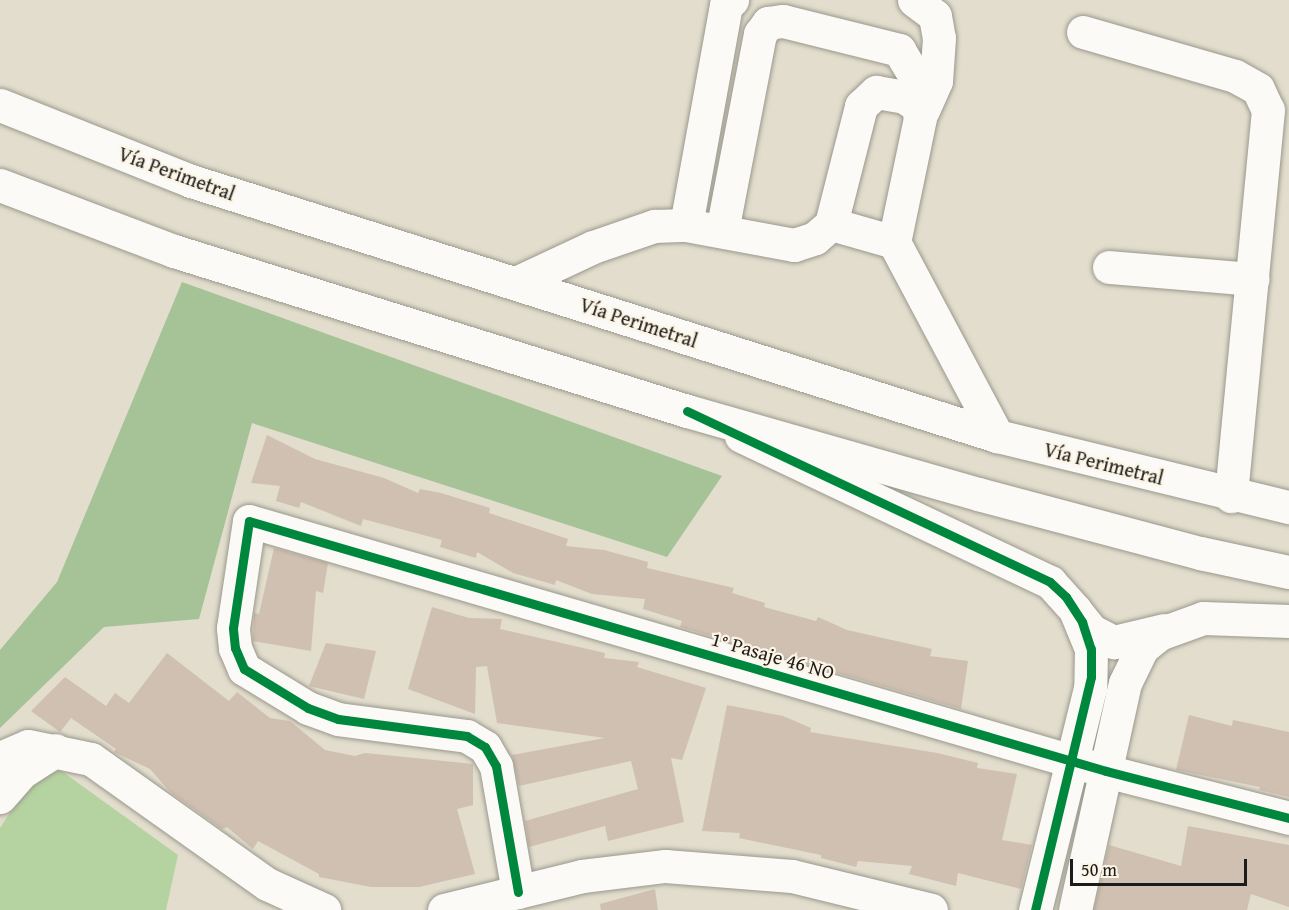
<!DOCTYPE html>
<html>
<head>
<meta charset="utf-8">
<style>
  body { margin:0 }
  #map { position:relative; width:1289px; height:910px; overflow:hidden; background:#e2ddcc; font-family:"Gentium Book Plus",serif }
  div>[style] { position:absolute }
  [style*='--x'] { left:calc(var(--x)*1px); top:calc(var(--y)*1px); width:calc(var(--w)*1px); rotate:calc(var(--a)*1deg) }
  .green>* { inset:0; background:#b5d3a1 }
  .forest>* { inset:0; background:#a6c398 }
  .building>* { inset:0; background:#d0c0b1 }
  .roads { filter:drop-shadow(0 0 2px #9a988e) drop-shadow(0 0 2px #9a988e) }
  .minor>* { height:33px; margin:-16.5px; padding:0 16.5px; transform-origin:16.5px; border-radius:16.5px; background:#fbfaf7 }
  .highway>* { height:33px; margin:-16.5px; padding:0 16.5px; transform-origin:16.5px; border-radius:16.5px; background:#fbfaf7 }
  .cycleway>* { height:9px; margin:-4.5px; padding:0 4.5px; transform-origin:4.5px; border-radius:4.5px; background:#00873e }
  span { translate:-50% -50%; white-space:nowrap; text-align:center; line-height:1.15; -webkit-text-stroke:4.5px #fcf5e5; paint-order:stroke }
  .street-label { font-size:20px; color:#1c1c1c }
  .scale { position:absolute; left:1070px; top:859px; width:177px; height:27px; box-sizing:border-box; border:3px solid #1c1c1c; border-top:0; padding-left:8px; font-size:18px; line-height:21px; white-space:nowrap; color:#1c1c1c; -webkit-text-stroke:4px #fcf5e5; paint-order:stroke }
</style>
</head>
<body>
<div id="map">
  <div class="green">
    <div style="clip-path:polygon(60px 770px,178px 855px,166px 910px,0 910px,0 828px,30px 782px)"></div>
  </div>
  <div class="forest">
    <div style="clip-path:polygon(182px 282px,722px 476px,667px 557px,252px 423px,199px 619px,104px 627px,0 728px,0 650px,57px 582px)"></div>
  </div>
  <div class="building">
    <div style="clip-path:polygon(267px 435px,315px 459px,384px 478px,418px 493px,420px 489px,441px 493px,490px 508px,489px 513px,568px 539px,566px 546px,604px 550px,648px 562px,647px 568px,734px 588px,732px 593px,765px 603px,764px 607px,816px 621px,818px 617px,847px 630px,932px 649px,930px 656px,968px 661px,961px 709px,680px 627px,682px 621px,643px 609px,645px 599px,592px 594px,556px 580px,555px 585px,513px 573px,477px 552px,476px 558px,440px 547px,442px 540px,363px 519px,361px 526px,301px 502px,299px 508px,276px 501px,280px 486px,251px 483px)"></div>
    <div style="clip-path:polygon(274px 548px,328px 563px,323px 593px,316px 591px,311px 651px,253px 641px,254px 613px,259px 614px)"></div>
    <div style="clip-path:polygon(432px 607px,469px 618px,502px 619px,500px 629px,605px 653px,604px 658px,639px 662px,637px 667px,706px 688px,682px 760px,671px 758px,684px 822px,608px 841px,605px 826px,529px 847px,525px 821px,638px 789px,631px 761px,519px 786px,512px 755px,605px 738px,497px 723px,487px 666px,476px 667px,475px 714px,408px 689px)"></div>
    <div style="clip-path:polygon(326px 643px,376px 651px,364px 699px,309px 686px)"></div>
    <div style="clip-path:polygon(167px 653px,229px 701px,237px 692px,270px 718px,290px 721px,325px 750px,355px 756px,365px 753px,473px 764px,473px 805px,457px 809px,475px 874px,419px 887px,371px 887px,319px 877px,319px 874px,258px 841px,253px 849px,227px 827px,222px 829px,170px 792px,150px 769px,114px 752px,116px 749px,71px 718px,60px 732px,31px 711px,65px 677px,106px 706px,115px 693px,129px 703px)"></div>
    <div style="clip-path:polygon(727px 705px,783px 716px,811px 728px,810px 732px,937px 753px,978px 763px,977px 768px,1017px 774px,1002px 840px,1032px 845px,1021px 889px,958px 873px,956px 886px,909px 874px,912px 866px,858px 861px,856px 867px,821px 858px,821px 855px,739px 838px,740px 833px,702px 831px)"></div>
    <div style="clip-path:polygon(1189px 715px,1232px 726px,1233px 720px,1289px 732px,1289px 797px,1259px 790px,1260px 787px,1176px 770px)"></div>
    <div style="clip-path:polygon(1188px 826px,1289px 845px,1289px 907px,1251px 894px,1247px 910px,1094px 910px,1109px 845px,1181px 866px)"></div>
    <div style="clip-path:polygon(655px 889px,658px 910px,601px 910px,600px 904px)"></div>
  </div>
  <div class="roads">
    <div class="minor">
      <div style="--x:914;--y:0;--w:26;--a:37"></div>
      <div style="--x:935;--y:16;--w:22;--a:80"></div>
      <div style="--x:939;--y:38;--w:43;--a:94"></div>
      <div style="--x:936;--y:81;--w:32;--a:114"></div>
      <div style="--x:1083;--y:32;--w:158;--a:16.1"></div>
      <div style="--x:1235;--y:76;--w:26;--a:29"></div>
      <div style="--x:1258;--y:89;--w:23;--a:65"></div>
      <div style="--x:1268;--y:110;--w:388;--a:95.5"></div>
      <div style="--x:831;--y:224;--w:66;--a:15.9"></div>
      <div style="--x:686;--y:225;--w:224;--a:-79.7"></div>
      <div style="--x:726;--y:5;--w:8;--a:-40"></div>
      <div style="--x:722;--y:231;--w:201;--a:-79.1"></div>
      <div style="--x:760;--y:34;--w:14;--a:-54"></div>
      <div style="--x:768;--y:23;--w:15;--a:-8"></div>
      <div style="--x:783;--y:21;--w:120;--a:14"></div>
      <div style="--x:899;--y:50;--w:31;--a:59"></div>
      <div style="--x:915;--y:77;--w:29;--a:84"></div>
      <div style="--x:1109;--y:267;--w:144;--a:4.8"></div>
      <div style="--x:516;--y:283;--w:85;--a:-25.1"></div>
      <div style="--x:593;--y:247;--w:65;--a:-19"></div>
      <div style="--x:654;--y:226;--w:32;--a:-2"></div>
      <div style="--x:686;--y:225;--w:110;--a:10.5"></div>
      <div style="--x:794;--y:245;--w:22;--a:-18"></div>
      <div style="--x:815;--y:238;--w:21;--a:-41"></div>
      <div style="--x:831;--y:224;--w:122;--a:-75.7"></div>
      <div style="--x:861;--y:106;--w:21;--a:-43"></div>
      <div style="--x:876;--y:92;--w:28;--a:10"></div>
      <div style="--x:904;--y:97;--w:17;--a:33"></div>
      <div style="--x:918;--y:106;--w:12;--a:81"></div>
      <div style="--x:920;--y:118;--w:127;--a:101.8"></div>
      <div style="--x:894;--y:242;--w:220;--a:62"></div>
      <div style="--x:741;--y:436;--w:342;--a:25.3"></div>
      <div style="--x:1050;--y:582;--w:38;--a:48"></div>
      <div style="--x:1075;--y:610;--w:42;--a:67.7"></div>
      <div style="--x:1091;--y:649;--w:39;--a:91"></div>
      <div style="--x:1090;--y:688;--w:229;--a:103.9"></div>
      <div style="--x:1078;--y:614;--w:22;--a:51"></div>
      <div style="--x:1092;--y:631;--w:25;--a:27"></div>
      <div style="--x:1114;--y:642;--w:51;--a:-13.5"></div>
      <div style="--x:0;--y:758;--w:30;--a:-23"></div>
      <div style="--x:28;--y:746;--w:64;--a:11.7"></div>
      <div style="--x:91;--y:759;--w:216;--a:35.4"></div>
      <div style="--x:267;--y:884;--w:63;--a:24.5"></div>
      <div style="--x:0;--y:797;--w:33;--a:-49"></div>
      <div style="--x:22;--y:772;--w:40;--a:-32.9"></div>
      <div style="--x:518;--y:892;--w:128;--a:-99.9"></div>
      <div style="--x:496;--y:766;--w:22;--a:-120"></div>
      <div style="--x:485;--y:747;--w:21;--a:-149"></div>
      <div style="--x:467;--y:736;--w:130;--a:-172.5"></div>
      <div style="--x:338;--y:719;--w:32;--a:-160"></div>
      <div style="--x:308;--y:708;--w:75;--a:-148.6"></div>
      <div style="--x:244;--y:669;--w:23;--a:-113"></div>
      <div style="--x:235;--y:648;--w:20;--a:-96"></div>
      <div style="--x:233;--y:628;--w:108;--a:-81.5"></div>
      <div style="--x:249;--y:521;--w:893;--a:16.26"></div>
      <div style="--x:1106;--y:771;--w:189;--a:14.4"></div>
      <div style="--x:444;--y:910;--w:142;--a:-13.8"></div>
      <div style="--x:582;--y:876;--w:84;--a:-6.9"></div>
      <div style="--x:665;--y:866;--w:127;--a:4.5"></div>
      <div style="--x:792;--y:876;--w:143;--a:13.7"></div>
      <div style="--x:1075;--y:910;--w:232;--a:-77.6"></div>
      <div style="--x:1125;--y:683;--w:39;--a:-64"></div>
      <div style="--x:1142;--y:648;--w:22;--a:-39"></div>
      <div style="--x:1159;--y:634;--w:47;--a:-20"></div>
      <div style="--x:1203;--y:618;--w:86;--a:2"></div>
    </div>
    <div class="highway">
      <div style="--x:0;--y:105;--w:206;--a:21.7"></div>
      <div style="--x:191;--y:181;--w:845;--a:17.56"></div>
      <div style="--x:997;--y:436;--w:301;--a:13.7"></div>
      <div style="--x:0;--y:185;--w:186;--a:20.8"></div>
      <div style="--x:174;--y:251;--w:537;--a:17.32"></div>
      <div style="--x:687;--y:411;--w:303;--a:15.9"></div>
      <div style="--x:978;--y:494;--w:230;--a:14.9"></div>
      <div style="--x:1200;--y:553;--w:91;--a:12.1"></div>
    </div>
  </div>
  <div class="cycleway">
    <div style="--x:687;--y:411;--w:401;--a:25.2"></div>
    <div style="--x:1050;--y:582;--w:22;--a:43"></div>
    <div style="--x:1066;--y:597;--w:30;--a:57"></div>
    <div style="--x:1082;--y:622;--w:28;--a:72"></div>
    <div style="--x:1091;--y:649;--w:28;--a:90"></div>
    <div style="--x:1091;--y:677;--w:240;--a:103.5"></div>
    <div style="--x:518;--y:892;--w:128;--a:-99.9"></div>
    <div style="--x:496;--y:766;--w:22;--a:-120"></div>
    <div style="--x:485;--y:747;--w:21;--a:-149"></div>
    <div style="--x:467;--y:736;--w:130;--a:-172.5"></div>
    <div style="--x:338;--y:719;--w:32;--a:-160"></div>
    <div style="--x:308;--y:708;--w:75;--a:-148.6"></div>
    <div style="--x:244;--y:669;--w:23;--a:-113"></div>
    <div style="--x:235;--y:648;--w:20;--a:-96"></div>
    <div style="--x:233;--y:628;--w:108;--a:-81.5"></div>
    <div style="--x:249;--y:521;--w:893;--a:16.26"></div>
    <div style="--x:1106;--y:771;--w:189;--a:14.4"></div>
  </div>
  <div class="street-label">
    <span style="left:177px;top:173px;rotate:20deg">Vía Perimetral</span>
    <span style="left:639px;top:322px;rotate:18deg">Vía Perimetral</span>
    <span style="left:1104px;top:463px;rotate:14deg">Vía Perimetral</span>
    <span style="left:773px;top:655px;rotate:16deg">1° Pasaje 46 NO</span>
  </div>
  <div class="scale">50 m</div>
</div>
</body>
</html>
